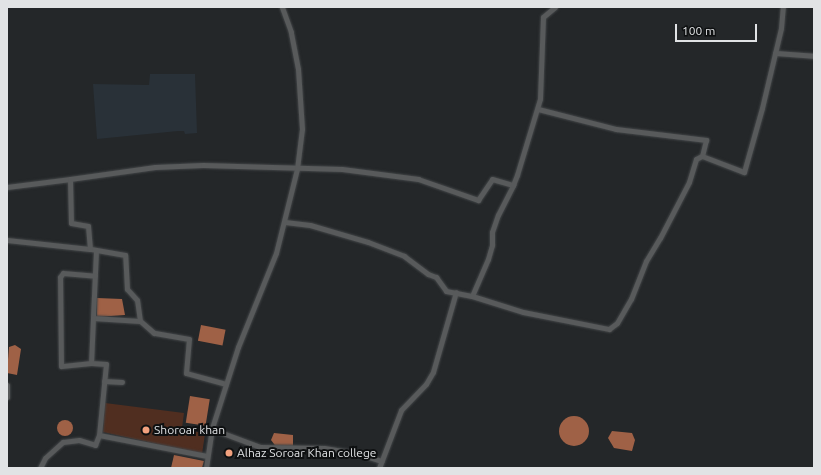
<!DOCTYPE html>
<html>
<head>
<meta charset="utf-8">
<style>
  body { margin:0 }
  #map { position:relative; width:821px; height:475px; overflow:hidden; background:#242729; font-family:Ubuntu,sans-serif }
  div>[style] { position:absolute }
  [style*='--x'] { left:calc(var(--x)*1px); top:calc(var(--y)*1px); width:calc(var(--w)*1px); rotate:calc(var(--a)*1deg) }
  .built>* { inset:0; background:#293138 }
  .green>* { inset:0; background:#502e20 }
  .water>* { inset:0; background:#9f6146; transform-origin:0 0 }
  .round { border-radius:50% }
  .roads { filter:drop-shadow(0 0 1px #424547) drop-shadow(0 0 1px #424547) }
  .street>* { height:5px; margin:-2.5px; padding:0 2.5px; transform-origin:2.5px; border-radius:2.5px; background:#585a5b }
  .dots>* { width:11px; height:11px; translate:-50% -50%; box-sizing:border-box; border:2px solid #0e1011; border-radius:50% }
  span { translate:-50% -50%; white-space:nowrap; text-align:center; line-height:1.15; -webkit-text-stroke:4px #0e1011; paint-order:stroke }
  .poi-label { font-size:12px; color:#e1e3e5 }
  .left { translate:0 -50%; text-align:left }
  .frame { position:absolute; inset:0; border:8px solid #e1e3e5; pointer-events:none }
  .scale { position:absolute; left:675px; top:24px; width:82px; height:18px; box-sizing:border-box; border:2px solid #e1e3e5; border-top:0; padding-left:5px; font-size:12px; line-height:14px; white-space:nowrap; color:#e1e3e5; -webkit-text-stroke:3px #0e1011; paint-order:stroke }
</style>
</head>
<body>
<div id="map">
  <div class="built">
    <div style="clip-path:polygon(150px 74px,195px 74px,197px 133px,185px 134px,184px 131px,178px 131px,97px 139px,93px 84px,149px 85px)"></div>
  </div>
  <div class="green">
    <div style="clip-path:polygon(105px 403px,184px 413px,182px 428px,205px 434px,202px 454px,103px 432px)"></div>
  </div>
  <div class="water">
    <div style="clip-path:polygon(97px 298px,122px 299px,125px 315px,97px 317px)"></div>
    <div style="left:201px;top:325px;width:25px;height:16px;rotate:11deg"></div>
    <div style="clip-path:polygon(15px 345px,21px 349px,17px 375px,7px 373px,9px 347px)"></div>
    <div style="left:190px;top:396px;width:20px;height:27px;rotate:9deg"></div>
    <div class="round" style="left:559px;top:416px;width:30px;height:30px"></div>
    <div class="round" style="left:57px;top:420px;width:16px;height:16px"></div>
    <div style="clip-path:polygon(612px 431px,632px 433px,635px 440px,632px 451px,614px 448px,608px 438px)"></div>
    <div style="clip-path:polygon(274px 433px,293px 435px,293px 446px,277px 448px,271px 440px)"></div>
    <div style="clip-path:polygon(174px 455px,204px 461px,202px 468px,171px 468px)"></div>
  </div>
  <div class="roads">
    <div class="street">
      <div style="--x:775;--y:53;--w:39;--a:4"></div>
      <div style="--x:538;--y:109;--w:81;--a:14.4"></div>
      <div style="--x:616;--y:129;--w:91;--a:7"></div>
      <div style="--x:706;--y:140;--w:16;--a:104"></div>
      <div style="--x:702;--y:156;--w:45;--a:20.9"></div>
      <div style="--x:744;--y:172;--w:66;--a:-74.3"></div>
      <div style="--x:762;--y:108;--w:82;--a:-76.6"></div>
      <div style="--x:781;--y:28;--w:21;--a:-85"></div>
      <div style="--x:7;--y:187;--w:64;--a:-7.2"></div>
      <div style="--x:285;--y:222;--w:25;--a:7"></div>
      <div style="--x:310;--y:225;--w:60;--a:16.3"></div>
      <div style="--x:368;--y:242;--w:39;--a:21"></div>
      <div style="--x:404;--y:256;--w:30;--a:37"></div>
      <div style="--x:428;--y:274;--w:9;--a:21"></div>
      <div style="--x:436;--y:277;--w:17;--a:54"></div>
      <div style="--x:446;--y:291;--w:26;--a:11"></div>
      <div style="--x:472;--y:296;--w:40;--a:-66.6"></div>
      <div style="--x:488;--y:259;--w:15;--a:-74"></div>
      <div style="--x:492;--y:245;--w:13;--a:-90"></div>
      <div style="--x:492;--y:232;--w:18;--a:-71"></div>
      <div style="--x:498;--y:215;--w:34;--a:-63"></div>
      <div style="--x:7;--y:240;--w:83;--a:6.2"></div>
      <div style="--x:96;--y:251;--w:67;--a:92.6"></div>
      <div style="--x:93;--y:318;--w:47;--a:3.7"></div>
      <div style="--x:472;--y:296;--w:53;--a:17.4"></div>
      <div style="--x:523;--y:312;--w:88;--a:11.2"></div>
      <div style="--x:609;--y:329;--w:10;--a:-37"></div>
      <div style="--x:617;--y:323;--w:28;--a:-60"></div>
      <div style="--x:631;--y:299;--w:41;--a:-68.5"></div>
      <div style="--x:646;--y:261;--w:27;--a:-59"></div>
      <div style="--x:660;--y:238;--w:63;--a:-62.6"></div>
      <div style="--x:689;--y:182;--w:24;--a:-73"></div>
      <div style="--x:696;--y:159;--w:7;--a:-27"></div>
      <div style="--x:93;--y:318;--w:45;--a:92.5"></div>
      <div style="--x:91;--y:363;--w:15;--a:4"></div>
      <div style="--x:106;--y:364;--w:71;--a:95.6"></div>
      <div style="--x:99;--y:435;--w:110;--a:11"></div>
      <div style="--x:91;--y:363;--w:30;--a:174"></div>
      <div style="--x:61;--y:366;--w:89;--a:-90.6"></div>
      <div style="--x:60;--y:277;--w:5;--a:-53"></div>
      <div style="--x:63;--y:273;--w:32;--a:5"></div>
      <div style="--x:104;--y:381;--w:18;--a:3"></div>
      <div style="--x:226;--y:384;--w:41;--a:-164.6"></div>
      <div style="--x:186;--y:373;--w:34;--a:-85"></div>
      <div style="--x:189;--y:339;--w:36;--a:-170"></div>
      <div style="--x:154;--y:333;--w:18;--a:-139"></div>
      <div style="--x:140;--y:321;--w:21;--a:-98"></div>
      <div style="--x:137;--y:300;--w:15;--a:-132"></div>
      <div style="--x:127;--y:289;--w:34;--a:-93"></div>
      <div style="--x:125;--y:255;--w:36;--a:-170"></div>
      <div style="--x:90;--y:249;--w:23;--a:-95"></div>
      <div style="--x:88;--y:226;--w:17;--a:-170"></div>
      <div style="--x:71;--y:223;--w:44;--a:-91.3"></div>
      <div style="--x:70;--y:179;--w:86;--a:-8"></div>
      <div style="--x:155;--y:167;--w:48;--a:-2.4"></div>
      <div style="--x:203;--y:165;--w:139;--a:1.6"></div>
      <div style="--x:342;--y:169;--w:77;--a:7.5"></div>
      <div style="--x:418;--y:179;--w:64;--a:19.3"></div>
      <div style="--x:478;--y:200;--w:25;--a:-56"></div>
      <div style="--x:492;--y:179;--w:22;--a:16"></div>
      <div style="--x:513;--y:185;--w:11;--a:-68"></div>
      <div style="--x:517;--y:175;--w:79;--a:-73.2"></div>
      <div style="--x:540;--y:99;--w:82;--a:-87.9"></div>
      <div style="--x:543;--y:17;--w:16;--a:-40"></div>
      <div style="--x:7;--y:385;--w:12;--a:90"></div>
      <div style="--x:212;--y:429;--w:51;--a:20.6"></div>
      <div style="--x:260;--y:447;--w:64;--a:0.9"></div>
      <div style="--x:324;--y:448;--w:33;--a:9"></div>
      <div style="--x:357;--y:453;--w:26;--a:18"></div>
      <div style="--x:40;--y:468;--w:11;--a:-63"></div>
      <div style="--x:45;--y:458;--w:24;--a:-42"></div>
      <div style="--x:63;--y:442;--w:16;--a:-7"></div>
      <div style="--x:79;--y:440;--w:17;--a:17"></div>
      <div style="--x:95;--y:445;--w:11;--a:-68"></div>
      <div style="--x:206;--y:468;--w:40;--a:-81.5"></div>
      <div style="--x:212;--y:428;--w:85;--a:-72.2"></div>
      <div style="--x:238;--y:347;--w:101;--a:-68"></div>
      <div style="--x:276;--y:253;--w:87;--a:-76"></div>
      <div style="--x:297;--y:169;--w:40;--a:-82.9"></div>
      <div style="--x:302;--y:129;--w:60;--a:-93.8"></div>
      <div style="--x:298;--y:69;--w:38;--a:-101"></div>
      <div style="--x:291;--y:32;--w:27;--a:-110"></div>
      <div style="--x:379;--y:468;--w:62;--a:-69.2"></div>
      <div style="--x:401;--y:410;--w:36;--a:-46"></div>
      <div style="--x:426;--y:384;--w:14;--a:-60"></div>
      <div style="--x:433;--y:372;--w:83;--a:-74"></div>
    </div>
  </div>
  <div class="dots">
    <div style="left:146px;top:430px;background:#f2a17e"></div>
    <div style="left:229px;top:453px;background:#f2a17e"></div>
  </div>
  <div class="poi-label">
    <span class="left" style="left:154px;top:430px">Shoroar khan</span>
    <span class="left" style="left:237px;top:453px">Alhaz Soroar Khan college</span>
  </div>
  <div class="frame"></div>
  <div class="scale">100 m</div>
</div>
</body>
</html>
